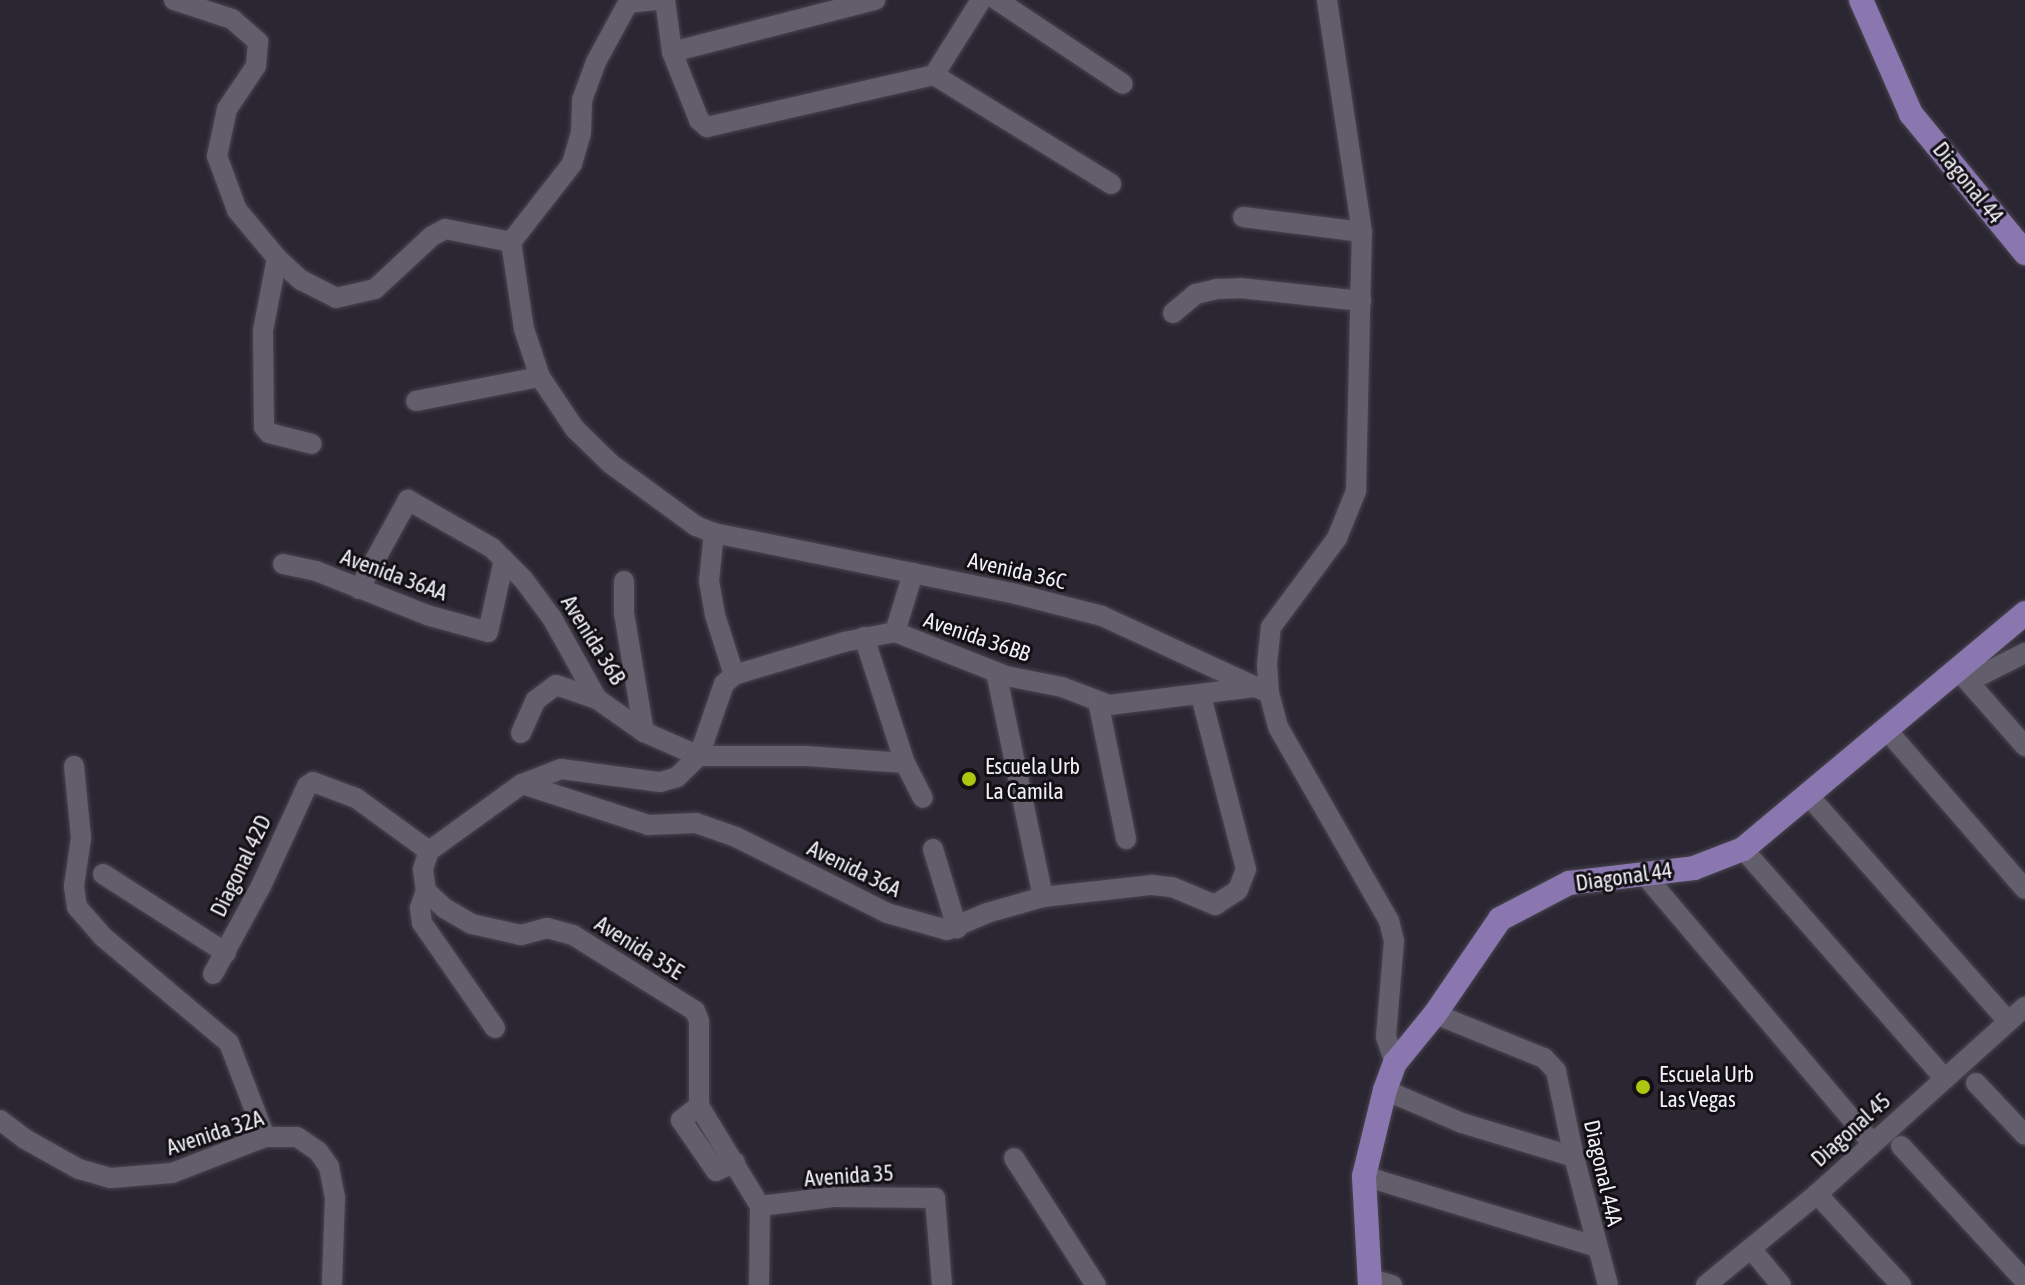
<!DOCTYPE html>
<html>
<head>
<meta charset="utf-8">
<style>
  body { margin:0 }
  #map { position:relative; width:2025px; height:1285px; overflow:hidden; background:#2a2632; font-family:"Asap Condensed",sans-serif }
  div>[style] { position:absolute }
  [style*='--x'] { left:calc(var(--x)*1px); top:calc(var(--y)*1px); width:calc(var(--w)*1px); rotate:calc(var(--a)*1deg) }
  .roads { filter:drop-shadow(0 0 2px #48454f) drop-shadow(0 0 2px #48454f) }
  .minor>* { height:20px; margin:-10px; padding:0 10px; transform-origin:10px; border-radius:10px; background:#625e6c }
  .major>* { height:24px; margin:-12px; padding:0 12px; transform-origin:12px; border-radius:12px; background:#8b77b0 }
  .dots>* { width:22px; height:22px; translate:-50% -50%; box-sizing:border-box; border:4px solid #121015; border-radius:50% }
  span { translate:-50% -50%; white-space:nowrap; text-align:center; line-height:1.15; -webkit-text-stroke:6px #121015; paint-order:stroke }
  .street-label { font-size:22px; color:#f1eff7 }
  .poi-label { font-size:22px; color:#f1eff7 }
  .left { translate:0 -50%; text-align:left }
</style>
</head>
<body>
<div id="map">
  <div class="roads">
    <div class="minor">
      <div style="--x:174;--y:0;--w:61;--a:18.1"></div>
      <div style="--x:232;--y:19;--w:35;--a:41"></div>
      <div style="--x:258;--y:42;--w:24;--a:95"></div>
      <div style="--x:256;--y:66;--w:52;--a:124"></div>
      <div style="--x:227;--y:109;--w:48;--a:102"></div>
      <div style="--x:217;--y:156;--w:58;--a:69.7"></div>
      <div style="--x:237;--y:210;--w:62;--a:50.2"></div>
      <div style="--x:277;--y:258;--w:33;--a:43"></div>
      <div style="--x:301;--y:280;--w:39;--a:27"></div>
      <div style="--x:336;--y:298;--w:40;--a:-13"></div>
      <div style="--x:375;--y:289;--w:78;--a:-42.9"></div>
      <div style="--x:432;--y:236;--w:15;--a:-28"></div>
      <div style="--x:445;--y:229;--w:67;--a:11.1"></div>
      <div style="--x:665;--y:0;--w:52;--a:82.3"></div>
      <div style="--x:672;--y:52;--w:73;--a:68.3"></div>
      <div style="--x:699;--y:120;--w:11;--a:41"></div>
      <div style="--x:707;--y:127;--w:233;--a:-12.9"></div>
      <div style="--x:934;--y:75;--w:89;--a:-57.9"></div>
      <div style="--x:997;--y:0;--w:151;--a:33.7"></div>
      <div style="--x:672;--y:52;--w:210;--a:-14.4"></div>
      <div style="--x:934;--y:75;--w:208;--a:31.6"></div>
      <div style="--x:1243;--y:217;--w:120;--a:7.2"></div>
      <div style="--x:511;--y:242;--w:88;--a:81.5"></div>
      <div style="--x:524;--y:329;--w:51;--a:71.6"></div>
      <div style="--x:540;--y:377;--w:63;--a:56.1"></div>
      <div style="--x:575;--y:429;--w:50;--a:44.2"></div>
      <div style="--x:611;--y:464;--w:105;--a:36.1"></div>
      <div style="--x:696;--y:526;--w:19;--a:21"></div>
      <div style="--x:714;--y:533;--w:308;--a:11.4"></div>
      <div style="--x:1016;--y:594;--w:89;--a:14.3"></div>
      <div style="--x:1102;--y:616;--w:184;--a:24.8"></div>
      <div style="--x:1269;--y:693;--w:35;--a:75"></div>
      <div style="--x:1278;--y:727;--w:224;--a:60.2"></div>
      <div style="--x:1389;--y:921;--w:21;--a:76"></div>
      <div style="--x:1394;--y:941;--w:96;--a:94.8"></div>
      <div style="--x:1386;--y:1037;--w:28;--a:71"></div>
      <div style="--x:511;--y:242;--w:99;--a:-52"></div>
      <div style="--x:572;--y:164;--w:32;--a:-74"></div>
      <div style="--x:581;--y:133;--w:33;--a:-88"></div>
      <div style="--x:582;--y:100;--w:40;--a:-69.8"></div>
      <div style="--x:596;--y:62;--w:67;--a:-61.5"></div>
      <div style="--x:628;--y:3;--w:30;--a:-6"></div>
      <div style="--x:277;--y:258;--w:74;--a:100.9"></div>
      <div style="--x:263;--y:331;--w:96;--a:89.4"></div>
      <div style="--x:264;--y:427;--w:8;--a:50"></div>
      <div style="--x:269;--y:433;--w:44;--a:14.3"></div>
      <div style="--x:1173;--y:313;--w:30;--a:-40"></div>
      <div style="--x:1196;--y:294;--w:22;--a:-13"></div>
      <div style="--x:1217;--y:289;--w:23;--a:-2"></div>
      <div style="--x:1240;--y:288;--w:122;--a:6.1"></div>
      <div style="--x:416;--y:401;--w:126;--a:-11"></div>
      <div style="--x:283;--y:564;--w:34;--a:12"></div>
      <div style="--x:316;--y:571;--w:119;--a:21.6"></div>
      <div style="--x:427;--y:615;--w:63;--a:15.6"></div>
      <div style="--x:488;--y:632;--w:74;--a:-77.5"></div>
      <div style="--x:624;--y:581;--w:32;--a:90"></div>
      <div style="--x:624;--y:613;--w:121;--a:80.5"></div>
      <div style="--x:359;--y:589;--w:102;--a:-61.2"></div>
      <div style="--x:408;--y:500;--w:97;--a:29.7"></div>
      <div style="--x:492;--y:548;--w:44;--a:45"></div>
      <div style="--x:523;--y:579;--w:49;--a:53.4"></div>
      <div style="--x:552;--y:618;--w:93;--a:60.9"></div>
      <div style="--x:597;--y:699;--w:57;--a:35.1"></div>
      <div style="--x:644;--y:732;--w:60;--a:23.6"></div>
      <div style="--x:699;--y:756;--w:107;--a:0"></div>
      <div style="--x:806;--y:756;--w:99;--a:4"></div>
      <div style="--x:895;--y:632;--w:62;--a:-73"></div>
      <div style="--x:864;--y:637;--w:133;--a:72"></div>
      <div style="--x:905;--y:763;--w:39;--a:63"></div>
      <div style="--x:1957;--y:669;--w:103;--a:48.6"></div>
      <div style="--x:996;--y:672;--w:230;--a:78.2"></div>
      <div style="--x:734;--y:675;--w:115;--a:-16.7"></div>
      <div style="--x:844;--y:642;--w:52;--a:-11.1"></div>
      <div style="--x:895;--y:632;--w:119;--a:21.6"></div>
      <div style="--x:1006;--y:676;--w:57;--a:11.1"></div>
      <div style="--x:1062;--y:687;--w:50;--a:21"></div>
      <div style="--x:1109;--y:705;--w:147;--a:-7"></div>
      <div style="--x:1969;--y:681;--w:63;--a:-26.6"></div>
      <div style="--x:1269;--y:693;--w:29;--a:-94"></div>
      <div style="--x:1267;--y:664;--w:37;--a:-84"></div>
      <div style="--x:1271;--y:627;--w:111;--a:-53.4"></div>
      <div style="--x:1337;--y:538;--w:51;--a:-68"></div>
      <div style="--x:1356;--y:491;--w:259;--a:-88.7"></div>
      <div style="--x:1362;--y:232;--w:235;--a:-98.6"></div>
      <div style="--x:1098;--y:701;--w:141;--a:78.5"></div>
      <div style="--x:1885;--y:728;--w:213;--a:49"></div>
      <div style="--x:521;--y:733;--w:36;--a:-66"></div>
      <div style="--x:536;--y:700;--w:25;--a:-37"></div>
      <div style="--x:556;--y:685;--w:43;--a:18.9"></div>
      <div style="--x:74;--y:766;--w:72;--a:84.4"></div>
      <div style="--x:81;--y:838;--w:49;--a:98.3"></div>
      <div style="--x:74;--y:886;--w:21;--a:82"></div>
      <div style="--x:77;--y:907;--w:38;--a:49"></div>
      <div style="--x:102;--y:936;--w:166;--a:40.1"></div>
      <div style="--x:229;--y:1043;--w:101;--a:69"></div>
      <div style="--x:522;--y:784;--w:133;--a:18"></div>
      <div style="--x:648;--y:825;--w:48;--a:-2.4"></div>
      <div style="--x:696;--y:823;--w:42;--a:19.3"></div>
      <div style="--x:736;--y:837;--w:169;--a:26.7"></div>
      <div style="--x:887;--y:913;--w:62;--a:15.8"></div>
      <div style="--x:947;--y:930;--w:43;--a:-23"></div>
      <div style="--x:987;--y:913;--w:58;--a:-15.9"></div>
      <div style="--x:1043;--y:897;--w:110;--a:-6.3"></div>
      <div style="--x:1152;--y:885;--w:20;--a:6"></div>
      <div style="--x:1172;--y:887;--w:47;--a:22.7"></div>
      <div style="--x:1215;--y:905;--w:27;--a:-33"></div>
      <div style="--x:1238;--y:890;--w:22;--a:-69"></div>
      <div style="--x:1246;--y:869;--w:179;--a:-104.6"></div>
      <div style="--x:1807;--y:794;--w:303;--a:48.5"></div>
      <div style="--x:933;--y:849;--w:83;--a:73.1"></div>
      <div style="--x:1743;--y:849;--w:306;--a:48.7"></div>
      <div style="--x:103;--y:874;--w:146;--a:32.7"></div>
      <div style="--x:1644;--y:874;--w:353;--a:49.7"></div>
      <div style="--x:426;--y:891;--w:25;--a:43"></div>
      <div style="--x:444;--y:908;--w:32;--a:30"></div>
      <div style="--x:472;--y:924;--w:50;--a:12.7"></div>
      <div style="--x:521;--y:935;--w:27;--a:-15"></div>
      <div style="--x:547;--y:928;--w:27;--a:15"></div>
      <div style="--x:573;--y:935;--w:144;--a:31.9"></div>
      <div style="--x:695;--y:1011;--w:11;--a:68"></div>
      <div style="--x:699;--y:1021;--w:85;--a:90"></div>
      <div style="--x:699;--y:1106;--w:117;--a:58.6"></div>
      <div style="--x:760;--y:1206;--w:79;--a:90.7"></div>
      <div style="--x:213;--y:974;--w:100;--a:-61.4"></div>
      <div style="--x:261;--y:886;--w:110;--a:-65.3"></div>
      <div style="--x:307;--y:786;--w:7;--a:-34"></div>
      <div style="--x:313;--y:782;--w:46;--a:20.4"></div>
      <div style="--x:356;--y:798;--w:90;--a:36"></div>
      <div style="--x:1435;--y:1014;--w:118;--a:22"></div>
      <div style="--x:1544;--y:1058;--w:18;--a:47"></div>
      <div style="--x:1556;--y:1071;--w:88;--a:78.2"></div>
      <div style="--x:1574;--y:1157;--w:132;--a:75.1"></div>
      <div style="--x:495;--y:1028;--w:128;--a:-124.8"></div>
      <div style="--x:422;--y:923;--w:15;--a:-98"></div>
      <div style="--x:420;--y:908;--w:18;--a:-71"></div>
      <div style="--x:426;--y:891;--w:22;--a:-98"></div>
      <div style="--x:423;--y:869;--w:19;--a:-72"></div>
      <div style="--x:429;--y:851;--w:115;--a:-35.8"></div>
      <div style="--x:522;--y:784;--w:42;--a:-21"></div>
      <div style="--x:561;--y:769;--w:100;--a:7.5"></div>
      <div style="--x:660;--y:782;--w:18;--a:-16"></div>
      <div style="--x:677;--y:777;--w:30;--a:-44"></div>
      <div style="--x:699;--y:756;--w:76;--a:-70.9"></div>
      <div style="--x:724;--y:684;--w:13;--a:-42"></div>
      <div style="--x:734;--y:675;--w:63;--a:-107.6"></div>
      <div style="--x:715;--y:615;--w:35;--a:-100"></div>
      <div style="--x:709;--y:581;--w:48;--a:-84.1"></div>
      <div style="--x:1976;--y:1083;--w:71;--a:46.7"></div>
      <div style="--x:1385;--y:1090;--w:84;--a:23.2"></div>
      <div style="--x:1462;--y:1123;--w:117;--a:16.9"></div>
      <div style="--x:699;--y:1106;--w:23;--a:142"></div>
      <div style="--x:681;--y:1120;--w:62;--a:55.5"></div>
      <div style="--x:716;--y:1171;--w:21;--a:-25"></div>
      <div style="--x:0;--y:1120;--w:31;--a:37"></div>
      <div style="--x:25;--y:1139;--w:62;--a:29.1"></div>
      <div style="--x:79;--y:1169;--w:33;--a:16"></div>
      <div style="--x:111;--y:1178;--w:61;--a:-4.7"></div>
      <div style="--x:172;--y:1173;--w:100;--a:-21.2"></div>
      <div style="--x:265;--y:1137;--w:32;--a:0"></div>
      <div style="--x:297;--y:1137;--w:25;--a:34"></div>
      <div style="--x:318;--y:1151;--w:19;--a:55"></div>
      <div style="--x:329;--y:1167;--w:31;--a:79"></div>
      <div style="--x:335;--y:1197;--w:88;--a:92"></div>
      <div style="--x:1901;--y:1146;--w:183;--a:47.4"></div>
      <div style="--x:1014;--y:1158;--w:151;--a:57.2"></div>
      <div style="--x:1364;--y:1176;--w:241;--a:16.9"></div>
      <div style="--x:1817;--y:1194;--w:124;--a:47.3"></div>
      <div style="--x:760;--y:1206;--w:74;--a:-7"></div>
      <div style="--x:833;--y:1197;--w:102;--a:0.6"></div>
      <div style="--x:935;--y:1198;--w:87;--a:85.4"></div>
      <div style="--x:1752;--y:1250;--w:45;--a:50.4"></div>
      <div style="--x:1371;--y:1279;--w:22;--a:16"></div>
      <div style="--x:1706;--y:1285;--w:144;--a:-39.3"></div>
      <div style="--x:1817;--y:1194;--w:280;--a:-42"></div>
    </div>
    <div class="major">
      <div style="--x:1861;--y:0;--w:124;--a:66.3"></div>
      <div style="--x:1911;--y:114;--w:180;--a:50.6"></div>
      <div style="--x:1370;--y:1285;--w:109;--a:-93.2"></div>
      <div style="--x:1364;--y:1176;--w:89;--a:-76.3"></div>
      <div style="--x:1385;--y:1090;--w:29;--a:-70"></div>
      <div style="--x:1395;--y:1063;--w:63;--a:-50.8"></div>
      <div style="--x:1435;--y:1014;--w:115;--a:-55.6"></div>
      <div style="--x:1500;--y:919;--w:78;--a:-27.6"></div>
      <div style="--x:1569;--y:883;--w:126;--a:-6.8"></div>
      <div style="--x:1694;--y:868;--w:53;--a:-21.2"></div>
      <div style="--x:1743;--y:849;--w:368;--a:-39.9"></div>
    </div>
  </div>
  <div class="dots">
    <div style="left:969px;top:779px;background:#acc612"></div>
    <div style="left:1643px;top:1087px;background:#acc612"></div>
  </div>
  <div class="street-label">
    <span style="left:1968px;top:183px;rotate:51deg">Diagonal 44</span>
    <span style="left:1017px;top:571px;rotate:13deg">Avenida 36C</span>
    <span style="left:394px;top:575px;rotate:20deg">Avenida 36AA</span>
    <span style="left:977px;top:637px;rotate:19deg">Avenida 36BB</span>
    <span style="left:593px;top:640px;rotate:58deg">Avenida 36B</span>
    <span style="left:241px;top:866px;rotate:-64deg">Diagonal 42D</span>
    <span style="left:854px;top:869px;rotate:26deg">Avenida 36A</span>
    <span style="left:1624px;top:877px;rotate:-8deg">Diagonal 44</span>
    <span style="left:639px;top:948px;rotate:32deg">Avenida 35E</span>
    <span style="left:1851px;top:1130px;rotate:-42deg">Diagonal 45</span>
    <span style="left:215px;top:1133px;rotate:-18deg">Avenida 32A</span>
    <span style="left:1603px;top:1173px;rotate:77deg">Diagonal 44A</span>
    <span style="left:849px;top:1176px;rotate:-4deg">Avenida 35</span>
  </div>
  <div class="poi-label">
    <span class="left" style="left:985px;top:779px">Escuela Urb<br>La Camila</span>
    <span class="left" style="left:1659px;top:1087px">Escuela Urb<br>Las Vegas</span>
  </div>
</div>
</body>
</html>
